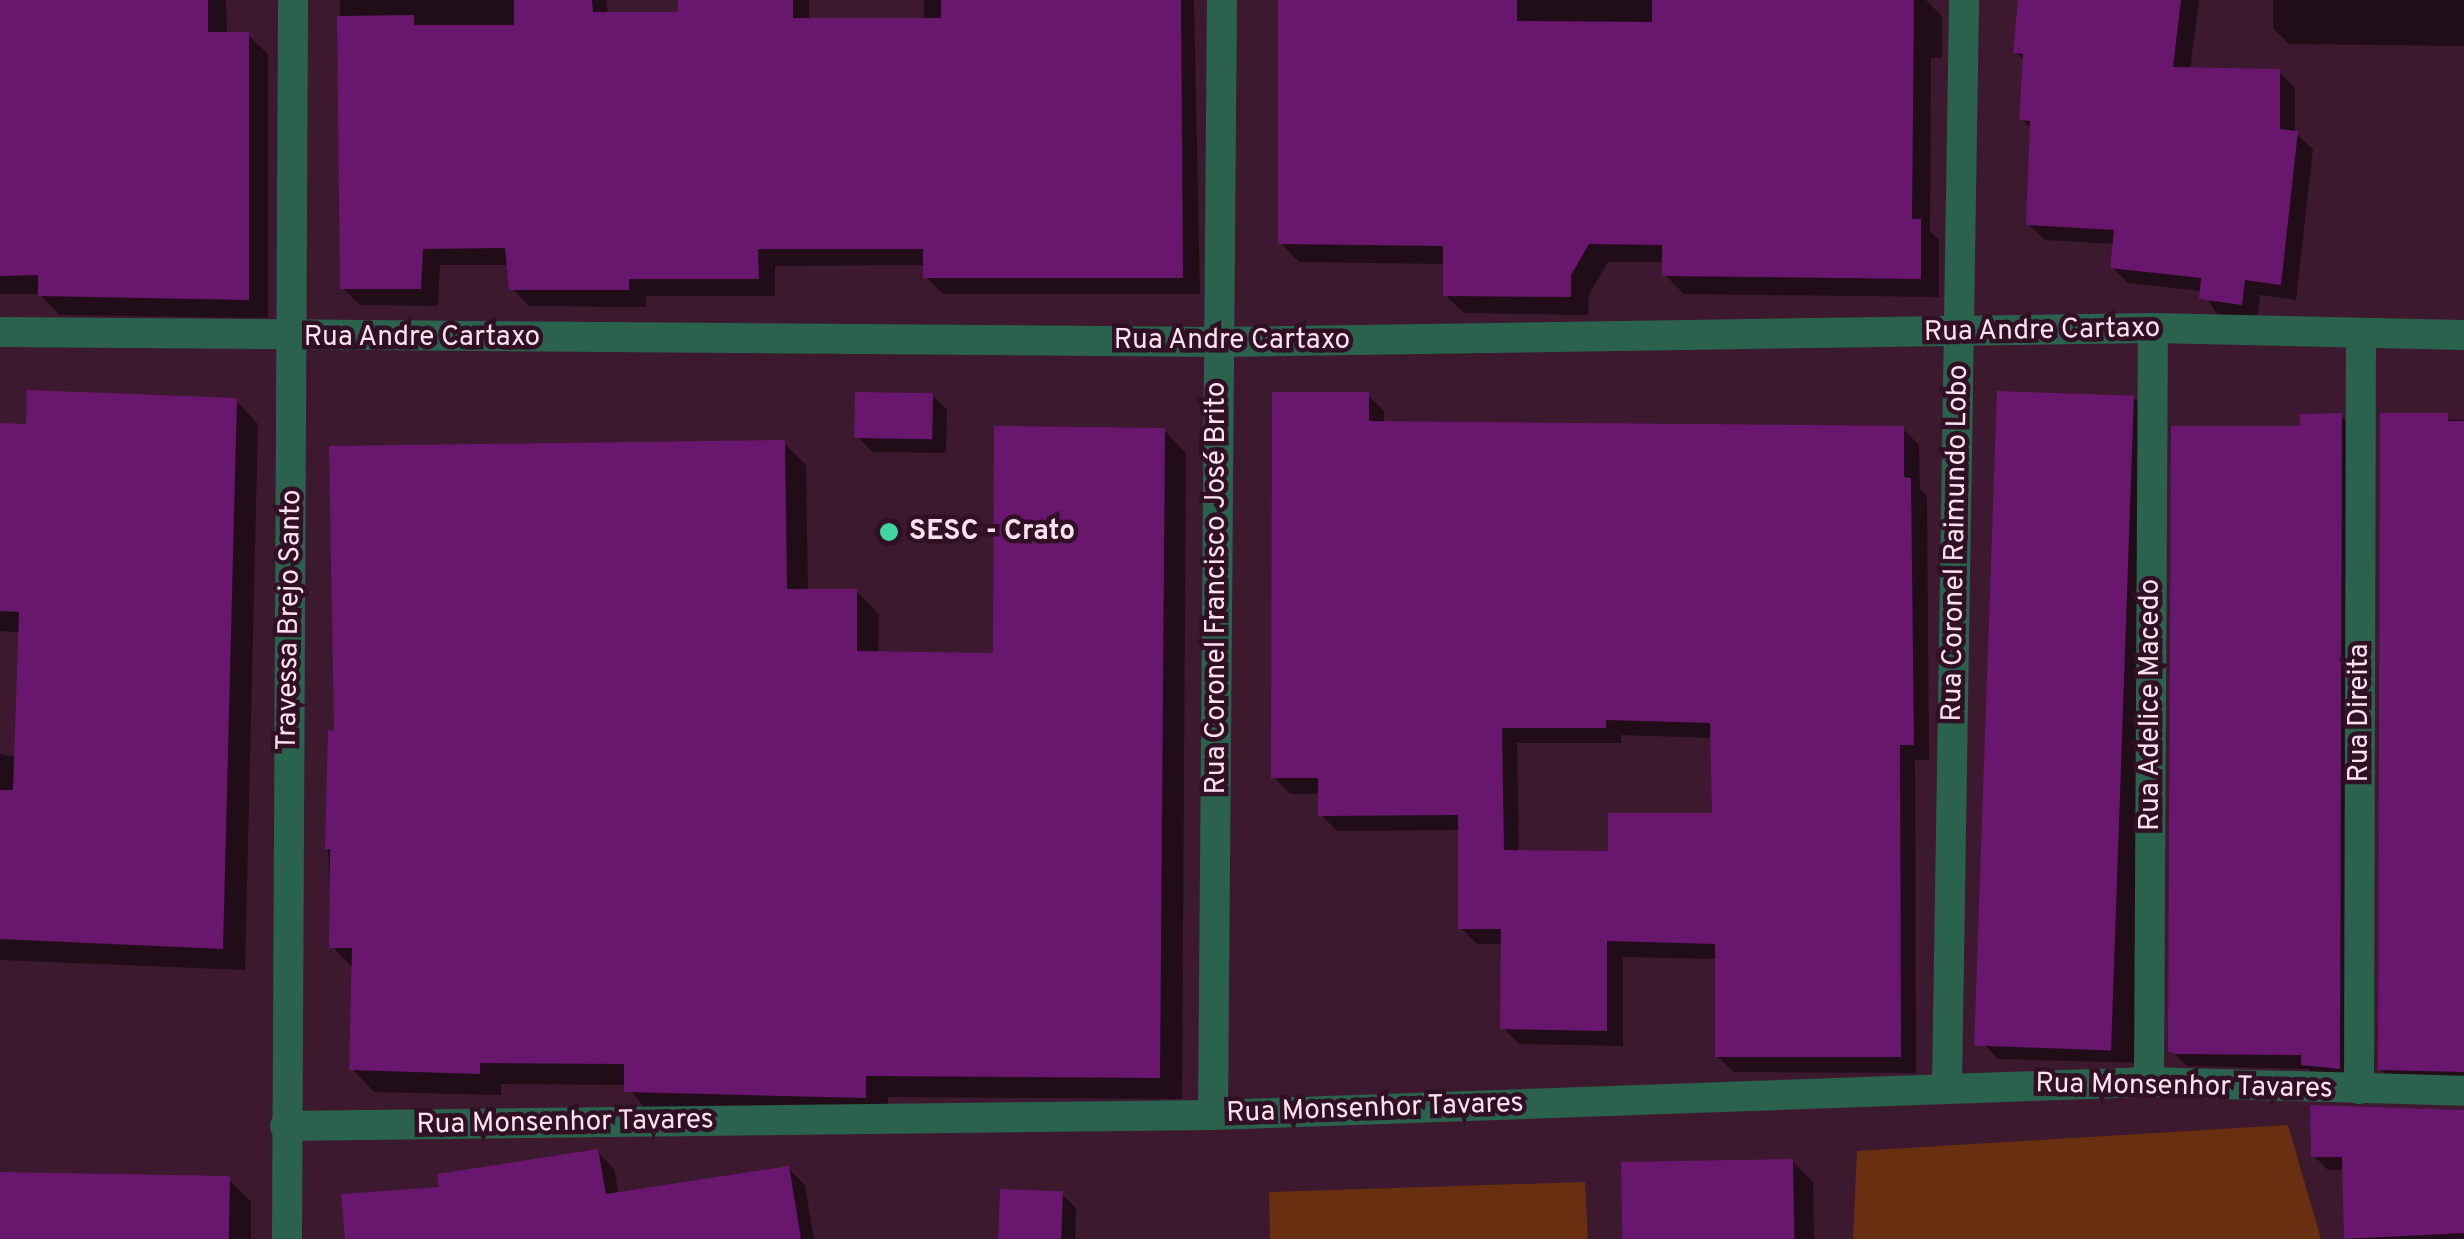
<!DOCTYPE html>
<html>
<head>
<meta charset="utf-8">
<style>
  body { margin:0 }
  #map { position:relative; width:2464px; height:1239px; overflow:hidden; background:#3c192e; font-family:Overpass,sans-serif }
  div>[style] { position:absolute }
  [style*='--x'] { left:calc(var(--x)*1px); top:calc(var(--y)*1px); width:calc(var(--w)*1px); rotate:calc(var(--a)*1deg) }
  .green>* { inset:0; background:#682f11 }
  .shadow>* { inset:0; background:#0007 }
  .building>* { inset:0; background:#69166e; transform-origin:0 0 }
  .minor>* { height:30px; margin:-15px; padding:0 15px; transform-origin:15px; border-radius:15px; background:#2a624d }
  .dots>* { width:28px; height:28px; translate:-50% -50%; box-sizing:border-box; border:5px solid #310f24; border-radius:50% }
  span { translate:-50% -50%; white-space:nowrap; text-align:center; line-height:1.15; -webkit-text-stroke:9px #310f24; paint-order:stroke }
  .street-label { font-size:28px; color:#fae1ee }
  .poi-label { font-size:28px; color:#fae1ee; font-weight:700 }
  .left { translate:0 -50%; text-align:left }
</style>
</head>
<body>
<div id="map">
  <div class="green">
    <div style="clip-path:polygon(2288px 1125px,2321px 1239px,1853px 1239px,1857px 1151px)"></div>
    <div style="clip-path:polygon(1585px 1182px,1588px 1239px,1270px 1239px,1269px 1192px)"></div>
  </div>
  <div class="shadow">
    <div style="clip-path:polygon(0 0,226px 0,227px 35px,248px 35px,268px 54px,268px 318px,60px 315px,39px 294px,0 294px)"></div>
    <div style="clip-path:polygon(340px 0,606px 0,608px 14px,680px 15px,680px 0,809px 0,809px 21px,924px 20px,924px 0,1194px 0,1200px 294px,943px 294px,926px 277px,925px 265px,775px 266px,775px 296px,646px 296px,646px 307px,529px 306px,512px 288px,509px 265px,440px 265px,438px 306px,360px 305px,342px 288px)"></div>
    <div style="clip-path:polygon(1282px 0,1926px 0,1942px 16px,1942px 58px,1931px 58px,1930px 231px,1939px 240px,1939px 297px,1684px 294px,1665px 275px,1665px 262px,1608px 262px,1589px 294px,1588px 315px,1464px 313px,1445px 295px,1445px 264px,1299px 262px,1281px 243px)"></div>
    <div style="clip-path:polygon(2021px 0,2199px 0,2190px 70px,2279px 72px,2295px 88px,2295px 133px,2313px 149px,2296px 300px,2260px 295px,2257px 320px,2218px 315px,2202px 291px,2128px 283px,2112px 267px,2115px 244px,2045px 240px,2028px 224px,2032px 130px,2022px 119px,2025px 61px,2015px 52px)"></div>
    <div style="clip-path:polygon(2273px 0,2464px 0,2464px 46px,2289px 44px,2273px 28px)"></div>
    <div style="clip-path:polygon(932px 395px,947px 409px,946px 453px,872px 452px,858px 437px)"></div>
    <div style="clip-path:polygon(evenodd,1368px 395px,1384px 411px,1384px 424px,1903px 429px,1919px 445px,1920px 489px,1927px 496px,1929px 760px,1915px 760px,1916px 1073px,1734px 1072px,1717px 1056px,1717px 959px,1623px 957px,1623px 1046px,1519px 1044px,1503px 1028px,1503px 944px,1477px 944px,1461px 928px,1461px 830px,1337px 831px,1321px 815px,1321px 794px,1290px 794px,1274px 777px,1368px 395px,1621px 735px,1713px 738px,1715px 816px,1610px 854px,1519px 853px,1517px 743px,1621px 743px,1621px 735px)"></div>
    <div style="clip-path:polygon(2133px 397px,2146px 410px,2143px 1063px,1998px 1059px,1985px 1045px)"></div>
    <div style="clip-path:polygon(236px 401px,258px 424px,245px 970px,0 960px,0 754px,17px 757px,21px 633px,0 631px,0 426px)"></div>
    <div style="clip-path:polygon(2341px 416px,2357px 432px,2355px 1084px,2320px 1080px,2309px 1069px,2187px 1066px,2170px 1050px,2302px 429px)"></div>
    <div style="clip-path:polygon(2382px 416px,2464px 420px,2464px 1085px,2395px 1083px,2380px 1069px)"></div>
    <div style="clip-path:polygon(1164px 430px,1186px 453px,1182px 1099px,888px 1097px,887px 1120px,649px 1114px,627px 1085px,501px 1084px,501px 1095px,374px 1092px,352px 1069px,354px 969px,332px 946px,328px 848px,337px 733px,784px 443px,806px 465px,808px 591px,856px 591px,879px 614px,878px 654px,995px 656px)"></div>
    <div style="clip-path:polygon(2464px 1112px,2464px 1239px,2347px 1239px,2345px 1170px,2328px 1170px,2314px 1156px)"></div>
    <div style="clip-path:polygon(598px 1152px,614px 1169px,619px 1195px,788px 1168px,805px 1185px,814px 1239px,347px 1239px,442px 1190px)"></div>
    <div style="clip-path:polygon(1792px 1161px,1813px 1182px,1814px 1239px,1624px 1239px)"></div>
    <div style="clip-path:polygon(0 1175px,229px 1180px,251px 1202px,251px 1239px,0 1239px)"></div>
    <div style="clip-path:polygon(1062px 1194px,1076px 1208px,1075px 1239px,1001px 1239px)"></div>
  </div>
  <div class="building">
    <div style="clip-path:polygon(0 0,208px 0,208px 32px,249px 32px,249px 300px,38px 296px,38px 275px,0 276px)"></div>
    <div style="clip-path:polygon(514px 0,592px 0,593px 12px,678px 12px,678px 0,793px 0,793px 18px,941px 18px,941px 0,1181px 0,1183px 278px,923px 278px,923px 249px,758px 249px,759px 279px,629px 279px,629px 290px,509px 290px,505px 248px,423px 249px,421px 289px,340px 289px,337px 16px,414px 15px,414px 25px,514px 25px)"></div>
    <div style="clip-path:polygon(1278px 0,1517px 0,1517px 21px,1652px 22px,1652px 0,1914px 0,1912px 219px,1921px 219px,1921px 279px,1662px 276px,1662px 245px,1589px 244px,1571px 275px,1571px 297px,1443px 296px,1443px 246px,1278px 244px)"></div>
    <div style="clip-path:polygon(2018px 0,2181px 0,2173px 67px,2280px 69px,2280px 129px,2298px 131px,2281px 285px,2245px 280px,2242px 305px,2199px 299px,2201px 278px,2110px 268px,2114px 230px,2026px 225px,2030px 121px,2019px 120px,2023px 54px,2013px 53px)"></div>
    <div style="clip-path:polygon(27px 390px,237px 398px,223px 949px,0 939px,0 790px,13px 790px,19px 612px,0 611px,0 423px,26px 424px)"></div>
    <div style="left:1997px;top:391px;width:137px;height:655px;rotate:2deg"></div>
    <div style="left:855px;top:392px;width:78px;height:46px;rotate:1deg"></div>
    <div style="clip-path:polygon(evenodd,1272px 392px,1369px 392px,1369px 421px,1904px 426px,1904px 477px,1911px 478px,1914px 745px,1900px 745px,1901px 1057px,1715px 1057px,1715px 944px,1607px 941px,1607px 1031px,1500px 1029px,1501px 929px,1458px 929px,1458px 815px,1318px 816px,1318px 778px,1271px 778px,1272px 392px,1606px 720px,1710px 723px,1712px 813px,1608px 813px,1608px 851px,1504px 850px,1502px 728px,1606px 728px,1606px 720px)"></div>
    <div style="clip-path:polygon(2342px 413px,2340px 1069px,2301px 1065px,2301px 1055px,2175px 1054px,2168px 1051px,2171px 426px,2300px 426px,2300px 414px)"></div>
    <div style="clip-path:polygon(2380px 413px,2448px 413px,2448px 421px,2464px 421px,2464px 1072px,2378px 1070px)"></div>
    <div style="clip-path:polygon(994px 426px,1165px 428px,1160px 1078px,866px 1076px,866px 1098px,624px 1092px,624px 1064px,480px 1063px,480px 1074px,349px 1070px,352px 948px,329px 948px,330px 849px,325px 849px,328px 730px,334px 731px,329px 446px,785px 440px,787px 589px,857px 589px,857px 651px,993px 653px)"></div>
    <div style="clip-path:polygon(2310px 1105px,2464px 1110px,2464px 1233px,2344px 1239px,2342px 1157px,2311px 1157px)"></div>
    <div style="clip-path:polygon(598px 1149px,606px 1194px,789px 1166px,801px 1239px,345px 1239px,341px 1194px,439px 1187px,437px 1174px)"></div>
    <div style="left:1793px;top:1159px;width:80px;height:172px;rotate:89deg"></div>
    <div style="left:0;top:1172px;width:230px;height:67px;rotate:1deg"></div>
    <div style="left:1000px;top:1189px;width:63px;height:50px;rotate:2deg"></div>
  </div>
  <div class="minor">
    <div style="--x:0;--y:332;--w:1219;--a:0.47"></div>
    <div style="--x:1219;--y:342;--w:934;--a:-0.86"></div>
    <div style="--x:2153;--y:328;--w:311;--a:1.3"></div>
    <div style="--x:2149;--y:1082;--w:754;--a:-89.7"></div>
    <div style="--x:1947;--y:1086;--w:1086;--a:-89.1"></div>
    <div style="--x:2359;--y:1089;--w:753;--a:-89.85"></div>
    <div style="--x:1213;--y:1115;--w:1115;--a:-89.54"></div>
    <div style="--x:285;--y:1126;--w:928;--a:-0.68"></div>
    <div style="--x:1213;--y:1115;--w:937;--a:-2.02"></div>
    <div style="--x:2149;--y:1082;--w:315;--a:1.6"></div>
    <div style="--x:287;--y:1239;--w:1239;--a:-89.72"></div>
  </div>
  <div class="dots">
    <div style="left:889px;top:532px;background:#40d4a2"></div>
  </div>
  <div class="street-label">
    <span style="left:2042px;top:331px;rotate:-1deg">Rua Andre Cartaxo</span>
    <span style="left:422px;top:338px">Rua Andre Cartaxo</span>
    <span style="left:1232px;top:341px">Rua Andre Cartaxo</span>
    <span style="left:1956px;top:543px;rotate:-89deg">Rua Coronel Raimundo Lobo</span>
    <span style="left:1217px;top:588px;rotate:-90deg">Rua Coronel Francisco José Brito</span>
    <span style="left:290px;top:620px;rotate:-89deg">Travessa Brejo Santo</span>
    <span style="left:2151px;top:705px;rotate:-90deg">Rua Adelice Macedo</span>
    <span style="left:2360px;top:713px;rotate:-90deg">Rua Direita</span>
    <span style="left:2184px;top:1087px;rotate:1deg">Rua Monsenhor Tavares</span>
    <span style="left:1375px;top:1109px;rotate:-2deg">Rua Monsenhor Tavares</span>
    <span style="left:565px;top:1123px;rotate:-1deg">Rua Monsenhor Tavares</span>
  </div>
  <div class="poi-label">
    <span class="left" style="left:909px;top:532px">SESC - Crato</span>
  </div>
</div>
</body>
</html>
